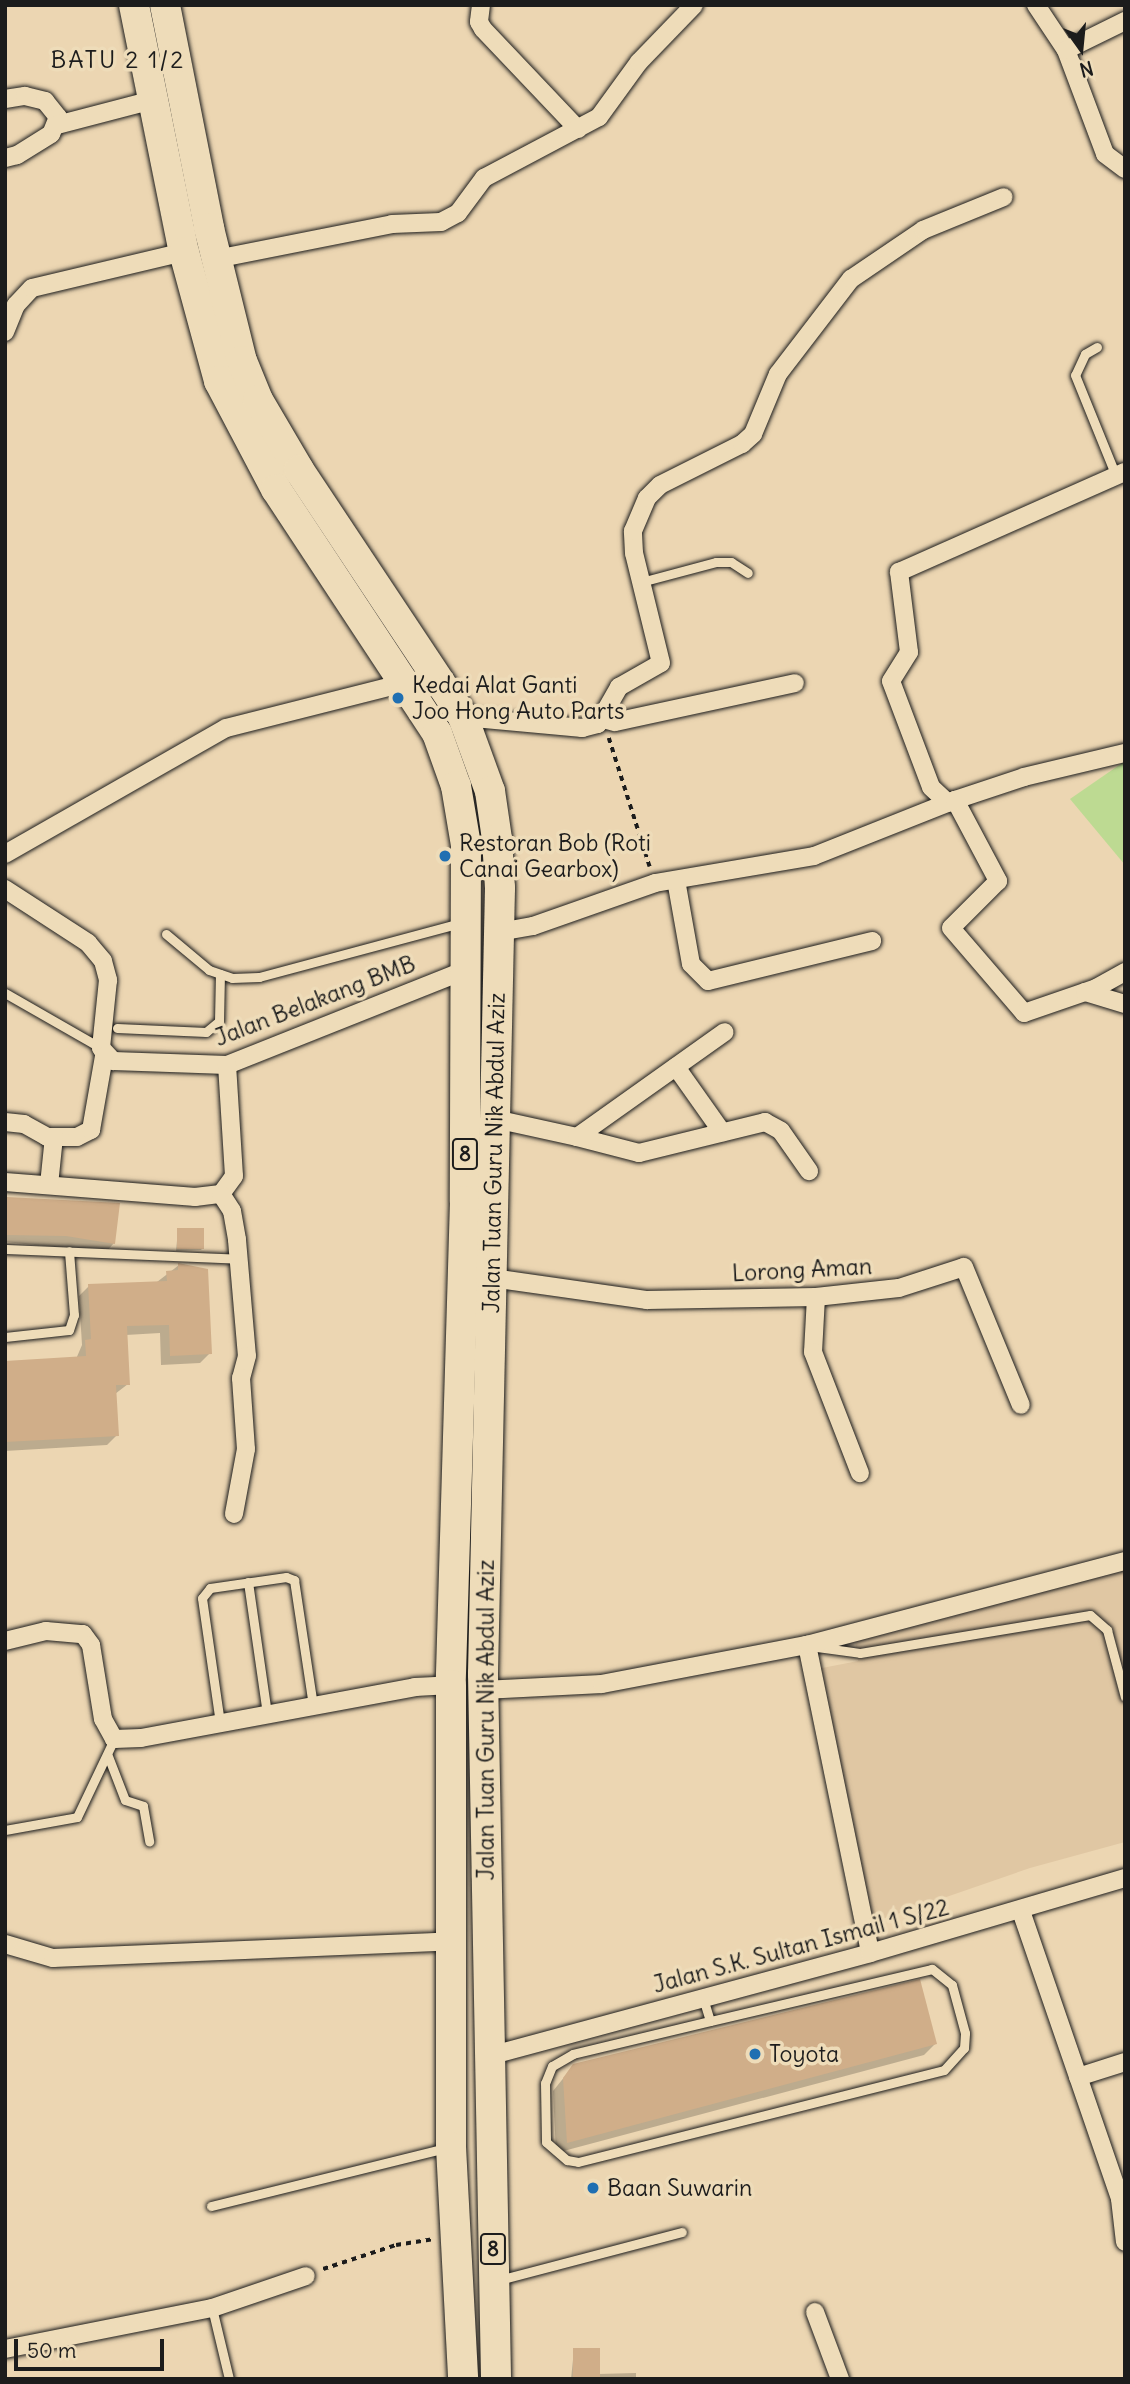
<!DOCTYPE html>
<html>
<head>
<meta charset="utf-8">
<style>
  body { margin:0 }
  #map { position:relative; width:1130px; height:2384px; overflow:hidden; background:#ecd6b2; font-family:Delius,sans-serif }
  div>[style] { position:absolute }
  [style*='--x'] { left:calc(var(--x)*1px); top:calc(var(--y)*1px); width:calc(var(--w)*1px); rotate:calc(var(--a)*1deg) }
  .built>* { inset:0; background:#e0c7a3 }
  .green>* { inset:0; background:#bdda92 }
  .shadow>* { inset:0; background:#0003 }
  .building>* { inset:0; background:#d0ae89; transform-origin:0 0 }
  .path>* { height:3.5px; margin-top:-1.75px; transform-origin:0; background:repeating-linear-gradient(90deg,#1c1c1c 0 5px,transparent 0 10px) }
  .roads { filter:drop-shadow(0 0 2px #1c1c1c) drop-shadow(0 0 2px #1c1c1c) }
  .lane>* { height:9px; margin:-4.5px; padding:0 4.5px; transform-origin:4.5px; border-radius:4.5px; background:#eedcb9 }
  .street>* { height:18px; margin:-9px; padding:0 9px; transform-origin:9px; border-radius:9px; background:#eedcb9 }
  .primary>* { height:30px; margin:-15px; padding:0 15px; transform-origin:15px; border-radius:15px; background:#eedcb9 }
  .dots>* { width:19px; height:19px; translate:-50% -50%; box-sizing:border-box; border:4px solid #eedcb9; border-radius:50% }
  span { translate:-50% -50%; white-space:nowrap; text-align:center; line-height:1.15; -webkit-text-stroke:7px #eedcb9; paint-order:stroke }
  .shield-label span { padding:2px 5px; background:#eedcb9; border:2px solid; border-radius:5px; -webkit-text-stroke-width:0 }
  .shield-label { font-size:21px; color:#1c1c1c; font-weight:700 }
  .poi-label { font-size:23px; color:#1c1c1c }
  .left { translate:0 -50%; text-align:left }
  .street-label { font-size:23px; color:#1c1c1c }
  .neighbourhood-label { font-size:24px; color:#1c1c1c; letter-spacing:2px }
  .frame { position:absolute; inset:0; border:7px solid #1c1c1c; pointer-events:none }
  .north { position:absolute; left:1046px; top:14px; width:70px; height:70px; -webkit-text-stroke:5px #eedcb9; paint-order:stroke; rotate:165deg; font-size:19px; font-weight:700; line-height:28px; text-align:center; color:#1c1c1c }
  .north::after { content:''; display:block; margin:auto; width:24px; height:32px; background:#1c1c1c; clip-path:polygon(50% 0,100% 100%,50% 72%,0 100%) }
  .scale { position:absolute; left:14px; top:2339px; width:150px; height:32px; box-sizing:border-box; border:4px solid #1c1c1c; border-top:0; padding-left:9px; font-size:21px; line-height:24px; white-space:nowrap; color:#1c1c1c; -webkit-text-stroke:5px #eedcb9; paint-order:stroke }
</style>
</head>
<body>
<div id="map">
  <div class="built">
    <div style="clip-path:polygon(1125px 1567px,1125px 1842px,1030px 1868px,871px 1923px,817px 1669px,858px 1661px,855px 1640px)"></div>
  </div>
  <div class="green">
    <div style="clip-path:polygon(1125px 761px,1125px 865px,1070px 799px)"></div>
  </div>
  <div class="shadow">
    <div style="clip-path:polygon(7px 1199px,114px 1243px,106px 1252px,5px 1242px)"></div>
    <div style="clip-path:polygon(178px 1230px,202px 1250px,176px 1251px)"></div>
    <div style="clip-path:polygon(179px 1265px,210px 1353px,200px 1363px,161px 1365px,160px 1333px,126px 1335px,128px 1384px,115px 1394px,117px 1435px,107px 1445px,5px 1451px,5px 1363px,76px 1359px,82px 1345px,79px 1296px,89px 1286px,157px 1282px)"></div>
    <div style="clip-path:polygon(935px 2044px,924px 2055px,556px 2153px,553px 2091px,574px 2065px)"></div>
    <div style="clip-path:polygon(574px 2350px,598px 2374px,636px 2373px,636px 2379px,571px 2379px)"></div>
  </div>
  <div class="building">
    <div style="clip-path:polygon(7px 1197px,120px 1203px,115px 1244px,66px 1236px,6px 1235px)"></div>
    <div style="left:177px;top:1228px;width:27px;height:21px"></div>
    <div style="clip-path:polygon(178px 1263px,208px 1269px,212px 1354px,170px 1356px,169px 1325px,127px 1326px,130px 1385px,116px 1385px,119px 1436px,5px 1442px,5px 1361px,86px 1356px,85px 1340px,91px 1339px,88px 1284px,167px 1281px,166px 1271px,178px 1270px)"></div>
    <div style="clip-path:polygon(920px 1979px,937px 2044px,567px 2143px,563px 2078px,573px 2064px)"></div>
    <div style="left:573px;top:2348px;width:27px;height:31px"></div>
  </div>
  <div class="path">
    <div style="--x:609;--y:738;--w:135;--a:72.4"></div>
    <div style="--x:323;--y:2269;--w:77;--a:-18.2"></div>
    <div style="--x:396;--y:2245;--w:37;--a:-9"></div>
  </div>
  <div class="roads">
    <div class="lane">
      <div style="--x:1097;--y:347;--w:14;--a:150"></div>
      <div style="--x:1085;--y:354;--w:23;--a:115"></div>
      <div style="--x:1075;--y:375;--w:109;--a:67.9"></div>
      <div style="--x:641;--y:582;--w:78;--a:-14.9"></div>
      <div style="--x:716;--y:562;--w:15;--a:0"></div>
      <div style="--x:731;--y:562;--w:20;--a:33"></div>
      <div style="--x:166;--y:934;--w:56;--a:39.9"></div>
      <div style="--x:209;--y:970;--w:24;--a:19"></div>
      <div style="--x:232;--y:978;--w:27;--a:-2"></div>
      <div style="--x:259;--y:977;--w:208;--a:-15"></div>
      <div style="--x:5;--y:993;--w:111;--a:29.8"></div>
      <div style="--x:117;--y:1028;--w:89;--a:2.6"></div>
      <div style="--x:206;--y:1032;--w:17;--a:-40"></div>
      <div style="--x:219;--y:1021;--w:47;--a:-88.8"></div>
      <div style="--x:5;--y:1249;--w:235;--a:2.4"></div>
      <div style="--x:5;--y:1337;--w:64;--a:-6.2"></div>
      <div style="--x:69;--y:1330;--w:16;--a:-72"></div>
      <div style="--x:74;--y:1315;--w:64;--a:-94.5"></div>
      <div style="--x:248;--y:1582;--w:133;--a:81.8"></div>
      <div style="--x:817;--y:1647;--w:43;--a:7.9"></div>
      <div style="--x:860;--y:1653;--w:233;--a:-9.4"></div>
      <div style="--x:1090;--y:1615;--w:23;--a:41"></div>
      <div style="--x:1107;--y:1630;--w:69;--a:75"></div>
      <div style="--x:220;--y:1723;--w:126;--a:-98.2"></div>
      <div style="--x:202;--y:1598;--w:13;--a:-51"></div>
      <div style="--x:210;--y:1588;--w:77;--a:-8.2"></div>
      <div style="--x:286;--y:1577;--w:9;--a:21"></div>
      <div style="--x:294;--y:1580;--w:126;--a:81.4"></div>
      <div style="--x:108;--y:1756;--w:47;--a:68.9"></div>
      <div style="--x:125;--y:1800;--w:19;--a:18"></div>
      <div style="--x:143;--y:1806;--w:36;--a:80"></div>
      <div style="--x:5;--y:1830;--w:73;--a:-10.2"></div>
      <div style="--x:77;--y:1817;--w:86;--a:-64.6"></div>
      <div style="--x:703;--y:1998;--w:24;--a:73"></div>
      <div style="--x:710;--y:2021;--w:141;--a:166.5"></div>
      <div style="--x:573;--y:2054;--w:24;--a:150"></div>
      <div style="--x:552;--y:2066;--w:18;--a:112"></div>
      <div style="--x:545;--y:2083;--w:59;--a:89"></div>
      <div style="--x:546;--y:2142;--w:28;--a:41"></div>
      <div style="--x:567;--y:2160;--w:11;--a:10"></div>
      <div style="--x:578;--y:2162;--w:377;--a:-14.1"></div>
      <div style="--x:944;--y:2070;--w:30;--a:-48"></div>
      <div style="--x:964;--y:2048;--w:15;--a:-86"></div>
      <div style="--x:965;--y:2033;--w:50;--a:-105.2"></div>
      <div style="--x:952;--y:1985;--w:26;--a:-141"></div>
      <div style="--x:932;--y:1969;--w:228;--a:166.8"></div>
      <div style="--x:211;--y:2206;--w:242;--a:-13.9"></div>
      <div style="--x:499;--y:2280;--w:189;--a:-14.7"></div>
      <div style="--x:212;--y:2308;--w:73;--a:76.5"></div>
    </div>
    <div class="street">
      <div style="--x:481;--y:5;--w:17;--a:97"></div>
      <div style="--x:479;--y:22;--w:8;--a:60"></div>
      <div style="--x:483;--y:29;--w:138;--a:46.5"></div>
      <div style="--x:1036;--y:5;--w:54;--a:56.3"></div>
      <div style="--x:1066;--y:50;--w:111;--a:69.4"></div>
      <div style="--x:1105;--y:154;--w:25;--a:37"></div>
      <div style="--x:1066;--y:50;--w:66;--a:-26.2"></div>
      <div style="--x:5;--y:99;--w:20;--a:-9"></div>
      <div style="--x:25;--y:96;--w:21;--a:14"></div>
      <div style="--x:45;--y:101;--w:21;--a:51"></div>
      <div style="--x:58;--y:117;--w:18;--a:112"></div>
      <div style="--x:51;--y:134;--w:40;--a:148"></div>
      <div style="--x:17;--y:155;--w:12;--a:166"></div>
      <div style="--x:57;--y:125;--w:99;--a:-14.6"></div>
      <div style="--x:216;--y:259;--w:179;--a:-11.2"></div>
      <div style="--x:392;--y:224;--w:49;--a:-2.3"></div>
      <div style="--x:441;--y:222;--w:19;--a:-28"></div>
      <div style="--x:458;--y:213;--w:44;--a:-53.4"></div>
      <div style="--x:484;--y:178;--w:130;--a:-27.9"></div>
      <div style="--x:599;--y:117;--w:68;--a:-54"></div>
      <div style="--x:639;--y:62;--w:79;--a:-46"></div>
      <div style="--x:5;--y:332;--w:29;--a:-68"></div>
      <div style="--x:16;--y:305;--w:23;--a:-47"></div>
      <div style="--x:32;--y:288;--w:156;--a:-13.3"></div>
      <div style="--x:463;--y:717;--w:120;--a:5.3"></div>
      <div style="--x:582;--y:728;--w:16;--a:-14"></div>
      <div style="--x:598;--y:724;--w:43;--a:-60.4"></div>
      <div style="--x:619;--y:687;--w:48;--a:-29.7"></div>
      <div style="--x:661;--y:663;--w:113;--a:-103.8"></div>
      <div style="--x:634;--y:553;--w:22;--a:-93"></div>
      <div style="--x:633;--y:531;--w:36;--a:-67"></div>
      <div style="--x:647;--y:498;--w:18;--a:-45"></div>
      <div style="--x:660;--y:485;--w:92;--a:-26.6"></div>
      <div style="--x:742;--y:444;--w:15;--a:-42"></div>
      <div style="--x:753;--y:434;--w:65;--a:-67.4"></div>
      <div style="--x:778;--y:374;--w:120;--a:-52.5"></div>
      <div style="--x:851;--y:279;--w:87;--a:-34.2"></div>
      <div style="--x:923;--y:230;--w:87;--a:-22.2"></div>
      <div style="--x:603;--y:719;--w:12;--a:14"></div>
      <div style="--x:615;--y:722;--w:184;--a:-12.2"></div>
      <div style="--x:955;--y:800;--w:92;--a:62"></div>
      <div style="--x:998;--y:881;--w:66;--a:135"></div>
      <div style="--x:951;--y:928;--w:112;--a:49.3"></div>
      <div style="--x:1024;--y:1013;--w:76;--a:-19.1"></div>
      <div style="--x:1096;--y:988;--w:33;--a:-29"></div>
      <div style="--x:948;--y:803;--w:23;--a:-137"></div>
      <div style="--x:931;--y:787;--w:113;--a:-110.7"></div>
      <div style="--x:891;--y:681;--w:34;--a:-58"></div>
      <div style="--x:909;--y:652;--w:81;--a:-97.1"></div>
      <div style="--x:899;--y:572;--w:247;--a:-23.9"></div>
      <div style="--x:5;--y:854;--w:254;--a:-29.7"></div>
      <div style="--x:226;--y:728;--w:184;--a:-14.2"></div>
      <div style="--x:676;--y:880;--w:85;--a:79.9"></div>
      <div style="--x:691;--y:964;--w:24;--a:45"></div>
      <div style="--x:708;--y:981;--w:169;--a:-13.7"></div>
      <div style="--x:5;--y:889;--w:99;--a:33"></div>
      <div style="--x:88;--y:943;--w:23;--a:50"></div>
      <div style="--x:103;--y:961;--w:20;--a:75"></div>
      <div style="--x:108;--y:980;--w:68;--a:95.9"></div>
      <div style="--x:101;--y:1048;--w:18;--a:47"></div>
      <div style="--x:113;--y:1061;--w:114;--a:2"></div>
      <div style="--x:227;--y:1065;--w:259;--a:-21.7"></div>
      <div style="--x:499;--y:932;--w:35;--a:-10"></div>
      <div style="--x:533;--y:926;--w:129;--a:-19.4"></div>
      <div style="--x:655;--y:883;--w:161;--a:-9.6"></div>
      <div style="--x:814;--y:856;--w:152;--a:-21.7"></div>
      <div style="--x:955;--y:800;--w:73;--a:-18.4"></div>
      <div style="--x:1024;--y:777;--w:104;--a:-13.4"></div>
      <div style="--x:1085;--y:992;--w:42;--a:16.7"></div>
      <div style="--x:676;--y:1067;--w:80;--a:54.7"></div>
      <div style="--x:495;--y:1119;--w:84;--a:12.4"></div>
      <div style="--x:577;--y:1137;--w:181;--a:-35.4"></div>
      <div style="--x:5;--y:1122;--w:19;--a:6"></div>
      <div style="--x:24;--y:1124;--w:26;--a:29"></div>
      <div style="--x:47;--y:1137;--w:30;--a:0"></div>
      <div style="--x:77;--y:1137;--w:16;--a:-27"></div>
      <div style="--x:91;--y:1130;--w:75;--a:-80"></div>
      <div style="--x:577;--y:1137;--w:64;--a:14.5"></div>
      <div style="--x:639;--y:1153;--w:130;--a:-13.8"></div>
      <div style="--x:765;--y:1122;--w:18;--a:29"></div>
      <div style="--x:781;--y:1131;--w:49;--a:55"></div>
      <div style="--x:5;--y:1182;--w:191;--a:4.5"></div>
      <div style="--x:195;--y:1197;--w:26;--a:-7"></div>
      <div style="--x:221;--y:1194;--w:22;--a:-54"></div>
      <div style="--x:234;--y:1176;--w:111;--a:-93.6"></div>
      <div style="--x:49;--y:1185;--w:48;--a:-84.1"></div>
      <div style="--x:221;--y:1194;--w:20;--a:57"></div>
      <div style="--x:232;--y:1211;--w:29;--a:80"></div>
      <div style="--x:237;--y:1240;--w:116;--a:85.1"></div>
      <div style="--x:247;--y:1356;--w:23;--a:105"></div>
      <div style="--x:241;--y:1378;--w:71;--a:86"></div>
      <div style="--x:246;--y:1449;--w:66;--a:100.5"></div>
      <div style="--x:492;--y:1278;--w:157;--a:8.1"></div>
      <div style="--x:647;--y:1300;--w:169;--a:-1"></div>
      <div style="--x:816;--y:1297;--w:83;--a:-6.2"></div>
      <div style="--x:899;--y:1288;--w:68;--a:-17.9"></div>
      <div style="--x:964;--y:1267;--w:149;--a:67.6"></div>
      <div style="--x:816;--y:1297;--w:55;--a:93.1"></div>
      <div style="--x:813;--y:1352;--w:130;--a:68.8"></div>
      <div style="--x:5;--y:1641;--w:42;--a:-13.7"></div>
      <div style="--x:46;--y:1631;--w:37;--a:5"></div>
      <div style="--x:83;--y:1634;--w:14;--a:54"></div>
      <div style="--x:91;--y:1645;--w:75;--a:80.8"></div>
      <div style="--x:103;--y:1719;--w:23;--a:61"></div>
      <div style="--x:114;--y:1739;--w:27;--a:-2"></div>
      <div style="--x:141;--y:1738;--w:279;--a:-10.5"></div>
      <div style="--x:415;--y:1687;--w:36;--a:-3"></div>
      <div style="--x:807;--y:1645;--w:314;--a:78.4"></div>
      <div style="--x:483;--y:1690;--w:119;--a:-2.9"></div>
      <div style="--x:602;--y:1684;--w:209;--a:-10.8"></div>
      <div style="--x:807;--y:1645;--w:329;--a:-14.8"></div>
      <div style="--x:1021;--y:1911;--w:305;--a:71"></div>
      <div style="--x:1120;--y:2199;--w:43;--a:83.4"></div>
      <div style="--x:5;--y:1944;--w:50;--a:16.3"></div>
      <div style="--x:53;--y:1958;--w:401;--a:-2.4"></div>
      <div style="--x:489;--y:2056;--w:395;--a:-15.1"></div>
      <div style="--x:870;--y:1953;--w:266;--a:-16.4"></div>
      <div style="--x:1078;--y:2077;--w:49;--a:-17.7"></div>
      <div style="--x:815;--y:2312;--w:72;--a:69.5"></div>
      <div style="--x:5;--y:2349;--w:211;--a:-11.2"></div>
      <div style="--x:212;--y:2308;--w:99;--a:-18.8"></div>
    </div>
    <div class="primary">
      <div style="--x:134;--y:5;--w:252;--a:78.6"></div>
      <div style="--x:184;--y:252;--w:134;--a:74.8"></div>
      <div style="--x:219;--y:381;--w:122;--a:62.2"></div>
      <div style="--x:276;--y:489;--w:292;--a:56.6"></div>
      <div style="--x:437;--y:733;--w:56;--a:70.3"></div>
      <div style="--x:456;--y:786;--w:60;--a:80.4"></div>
      <div style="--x:466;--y:845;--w:356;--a:90.2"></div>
      <div style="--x:465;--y:1201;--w:484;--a:91.7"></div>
      <div style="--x:451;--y:1685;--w:462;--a:90"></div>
      <div style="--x:451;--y:2147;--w:232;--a:87"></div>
      <div style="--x:165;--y:5;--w:227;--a:78.8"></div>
      <div style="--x:209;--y:228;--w:137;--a:76.1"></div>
      <div style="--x:242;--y:361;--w:42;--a:67.7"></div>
      <div style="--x:258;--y:400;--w:81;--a:59.6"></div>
      <div style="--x:299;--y:470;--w:296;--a:56.4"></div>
      <div style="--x:463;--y:717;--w:79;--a:70"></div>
      <div style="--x:490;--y:791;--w:49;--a:81.7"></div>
      <div style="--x:497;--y:839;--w:49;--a:86.5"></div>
      <div style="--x:500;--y:888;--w:786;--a:91.24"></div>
      <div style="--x:483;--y:1674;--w:705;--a:88.94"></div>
    </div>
  </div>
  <div class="dots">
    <div style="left:398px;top:698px;background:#1f6fb2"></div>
    <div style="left:445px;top:856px;background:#1f6fb2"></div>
    <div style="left:755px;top:2054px;background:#1f6fb2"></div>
    <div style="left:593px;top:2188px;background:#1f6fb2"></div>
  </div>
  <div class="shield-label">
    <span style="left:465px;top:1154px">8</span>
    <span style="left:493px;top:2249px">8</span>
  </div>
  <div class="poi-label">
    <span class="left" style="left:412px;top:698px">Kedai Alat Ganti<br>Joo Hong Auto Parts</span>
    <span class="left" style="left:459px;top:856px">Restoran Bob (Roti<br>Canai Gearbox)</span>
    <span class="left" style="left:769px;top:2054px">Toyota</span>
    <span class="left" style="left:607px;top:2188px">Baan Suwarin</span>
  </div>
  <div class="street-label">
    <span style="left:315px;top:1001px;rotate:-21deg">Jalan Belakang BMB</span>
    <span style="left:494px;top:1153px;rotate:-89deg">Jalan Tuan Guru Nik Abdul Aziz</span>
    <span style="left:802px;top:1270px;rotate:-3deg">Lorong Aman</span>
    <span style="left:486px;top:1720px;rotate:-90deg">Jalan Tuan Guru Nik Abdul Aziz</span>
    <span style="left:801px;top:1946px;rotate:-15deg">Jalan S.K. Sultan Ismail 1 S/22</span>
  </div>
  <div class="neighbourhood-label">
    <span style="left:118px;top:60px">BATU 2 1/2</span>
  </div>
  <div class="frame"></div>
  <div class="north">N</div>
  <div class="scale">50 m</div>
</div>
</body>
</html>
